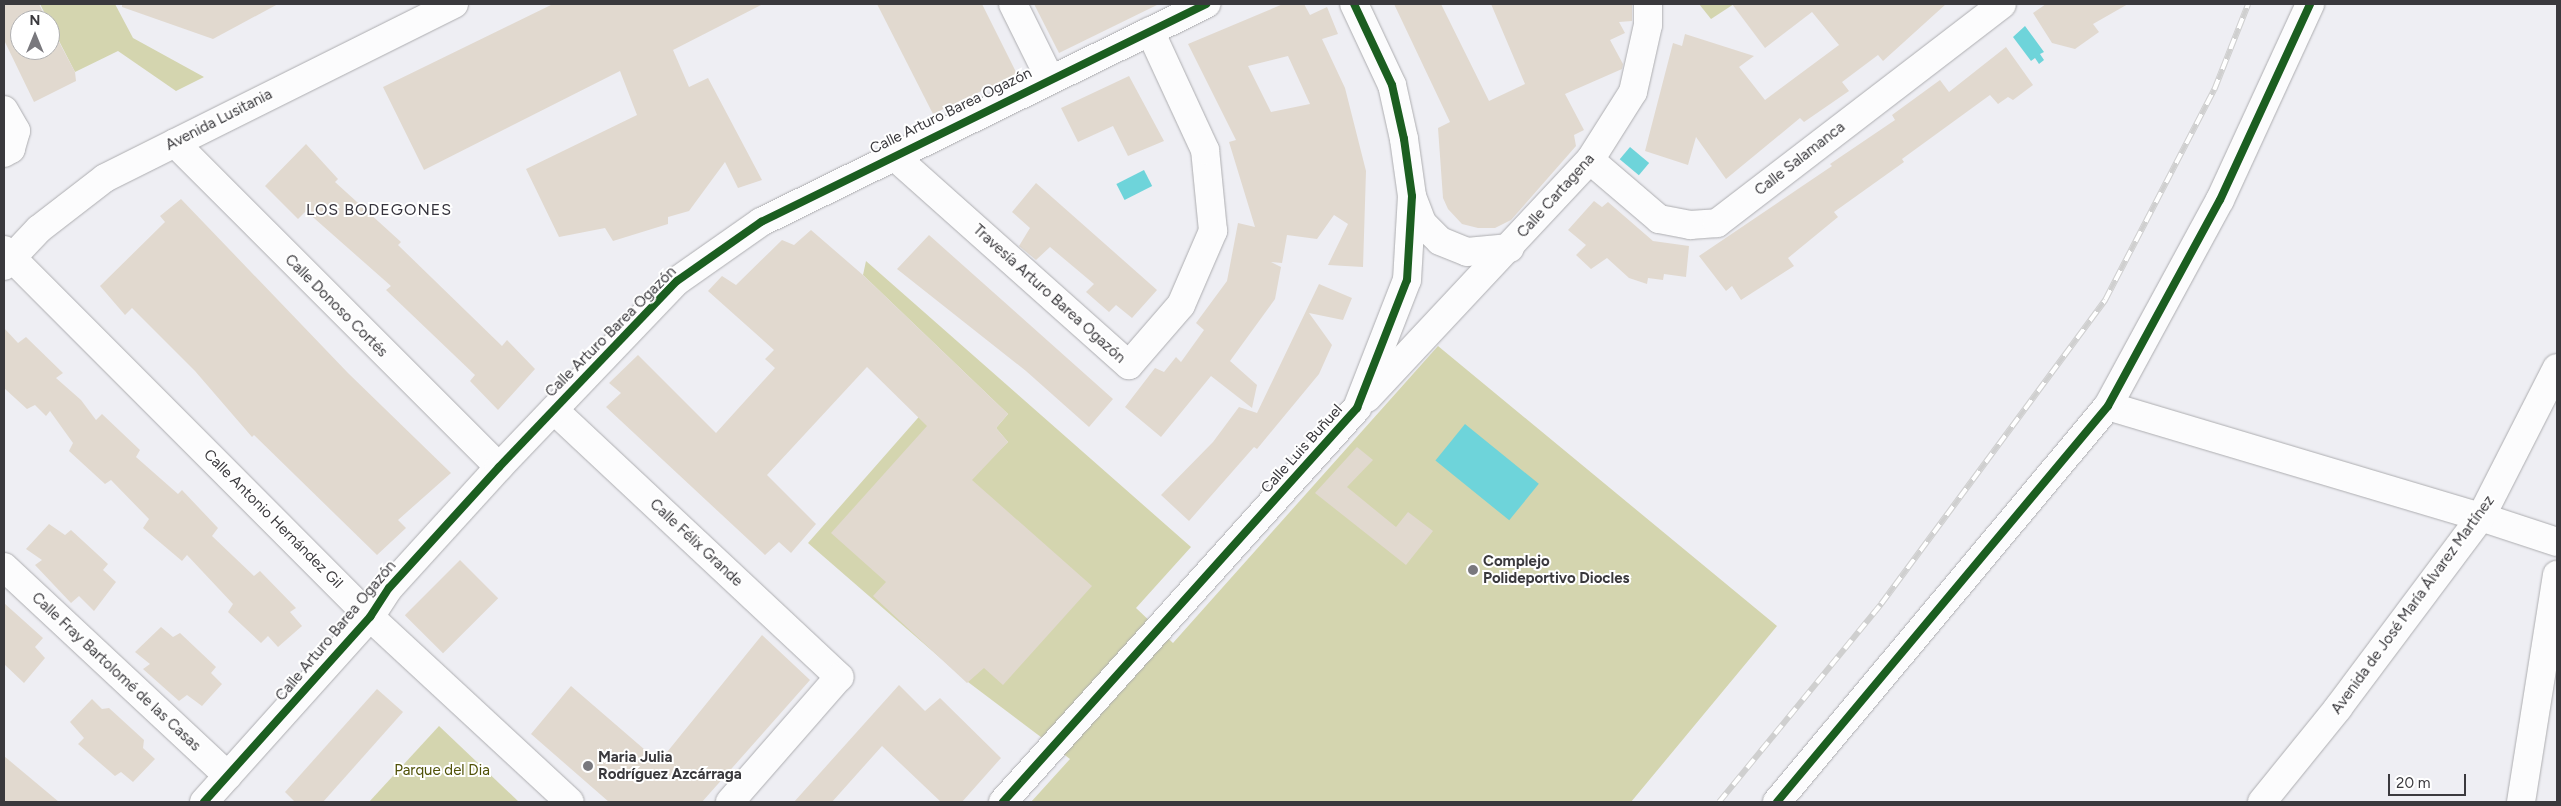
<!DOCTYPE html>
<html>
<head>
<meta charset="utf-8">
<style>
  body { margin:0 }
  #map { position:relative; width:2561px; height:806px; overflow:hidden; background:#eeeef3; font-family:Figtree,sans-serif }
  div>[style] { position:absolute }
  [style*='--x'] { left:calc(var(--x)*1px); top:calc(var(--y)*1px); width:calc(var(--w)*1px); rotate:calc(var(--a)*1deg) }
  .green>* { inset:0; background:#d4d5af }
  .water>* { inset:0; background:#6ed4da; transform-origin:0 0 }
  .building>* { inset:0; background:#e1d9cf; transform-origin:0 0 }
  .roads { filter:drop-shadow(0 0 1px #adadb0) drop-shadow(0 0 1px #adadb0) }
  .minor>* { height:28px; margin:-14px; padding:0 14px; transform-origin:14px; border-radius:14px; background:#fcfcfd }
  .rail>* { height:5.5px; margin-top:-2.75px; transform-origin:0; background:repeating-linear-gradient(90deg,#fff 0 11px,#cfcfcf 0 22px); box-sizing:border-box; border-block:1px solid #cfcfcf }
  .cycleway>* { height:8px; margin:-4px; padding:0 4px; transform-origin:4px; border-radius:4px; background:#1b5e20 }
  .dots>* { width:14px; height:14px; translate:-50% -50%; box-sizing:border-box; border:2px solid #fff; border-radius:50% }
  span { translate:-50% -50%; white-space:nowrap; text-align:center; line-height:1.15; -webkit-text-stroke:4px #fff; paint-order:stroke }
  .street-label { font-size:15px; color:#3a393d }
  .poi-label { font-size:15px; color:#3a393d; font-weight:700 }
  .left { translate:0 -50%; text-align:left }
  .park-label { font-size:15px; color:#505107 }
  .neighbourhood-label { font-size:16px; color:#35333c; letter-spacing:1px }
  .frame { position:absolute; inset:0; border:5px solid #3a393d; pointer-events:none }
  .north { position:absolute; left:10px; top:10px; width:50px; height:50px; box-sizing:border-box; background:#fff; border:1px solid #b0b0b1; border-radius:50%; rotate:0deg; font-size:14px; font-weight:700; line-height:20px; text-align:center; color:#3a393d }
  .north::after { content:''; display:block; margin:auto; width:18px; height:22px; background:#79787d; clip-path:polygon(50% 0,100% 100%,50% 72%,0 100%) }
  .scale { position:absolute; left:2388px; top:774px; width:78px; height:22px; box-sizing:border-box; border:2px solid #3a393d; border-top:0; padding-left:6px; font-size:15px; line-height:18px; white-space:nowrap; color:#3a393d; -webkit-text-stroke:4px #fff; paint-order:stroke }
</style>
</head>
<body>
<div id="map">
  <div class="green">
    <div style="clip-path:polygon(40px 4px,115px 4px,133px 38px,204px 77px,176px 91px,118px 51px,75px 72px)"></div>
    <div style="clip-path:polygon(1699px 4px,1734px 4px,1711px 19px)"></div>
    <div style="clip-path:polygon(866px 261px,1191px 547px,1136px 608px,1173px 643px,1438px 346px,1777px 626px,1631px 802px,1031px 802px,1070px 759px,968px 682px,808px 543px,924px 411px,983px 466px,1008px 442px,996px 428px,1008px 414px,863px 275px)"></div>
    <div style="clip-path:polygon(439px 726px,519px 802px,369px 802px)"></div>
  </div>
  <div class="water">
    <div style="clip-path:polygon(2025px 26px,2044px 52px,2040px 54px,2044px 60px,2039px 64px,2035px 58px,2031px 61px,2013px 37px)"></div>
    <div style="left:1630px;top:147px;width:25px;height:16px;rotate:40deg"></div>
    <div style="left:1144px;top:170px;width:18px;height:31px;rotate:63deg"></div>
    <div style="left:1465px;top:424px;width:95px;height:47px;rotate:39deg"></div>
  </div>
  <div class="building">
    <div style="clip-path:polygon(4px 4px,39px 4px,47px 20px,20px 20px,20px 50px,50px 50px,50px 25px,75px 72px,76px 81px,34px 102px,4px 40px)"></div>
    <div style="clip-path:polygon(122px 4px,278px 4px,213px 39px,122px 7px)"></div>
    <div style="clip-path:polygon(553px 4px,763px 4px,673px 50px,689px 87px,708px 78px,762px 180px,738px 188px,725px 162px,689px 211px,668px 217px,668px 224px,613px 241px,605px 228px,559px 237px,526px 169px,637px 115px,620px 71px,424px 170px,383px 87px)"></div>
    <div style="clip-path:polygon(877px 4px,982px 4px,1017px 74px,933px 114px)"></div>
    <div style="clip-path:polygon(1034px 4px,1159px 4px,1059px 53px)"></div>
    <div style="clip-path:polygon(evenodd,1283px 4px,1304px 4px,1310px 15px,1327px 7px,1338px 34px,1322px 39px,1345px 88px,1366px 171px,1363px 267px,1328px 265px,1348px 224px,1334px 215px,1317px 239px,1287px 235px,1282px 263px,1271px 262px,1281px 267px,1275px 299px,1230px 361px,1257px 385px,1252px 408px,1211px 376px,1161px 437px,1125px 407px,1155px 368px,1164px 372px,1176px 357px,1181px 362px,1204px 330px,1196px 323px,1227px 281px,1238px 223px,1255px 227px,1229px 142px,1236px 140px,1188px 44px,1283px 4px,1288px 56px,1310px 104px,1271px 112px,1248px 66px,1288px 56px)"></div>
    <div style="clip-path:polygon(1394px 4px,1441px 4px,1489px 101px,1525px 84px,1491px 4px,1632px 4px,1632px 21px,1619px 22px,1625px 33px,1610px 40px,1623px 64px,1622px 69px,1565px 94px,1584px 130px,1574px 135px,1576px 146px,1511px 220px,1495px 228px,1478px 228px,1462px 224px,1448px 209px,1443px 198px,1438px 128px,1450px 122px)"></div>
    <div style="clip-path:polygon(1732px 4px,1946px 4px,1883px 61px,1878px 55px,1842px 82px,1849px 91px,1804px 122px,1800px 118px,1726px 179px,1696px 137px,1688px 165px,1645px 151px,1673px 43px,1682px 46px,1685px 34px,1754px 56px,1739px 67px,1765px 100px,1839px 45px,1812px 12px,1765px 48px)"></div>
    <div style="clip-path:polygon(2046px 4px,2128px 4px,2093px 24px,2099px 32px,2075px 49px,2052px 43px,2033px 13px)"></div>
    <div style="clip-path:polygon(2006px 47px,2033px 85px,2013px 100px,2008px 97px,1998px 104px,1990px 95px,1902px 159px,1904px 162px,1834px 212px,1838px 217px,1788px 258px,1794px 266px,1741px 300px,1732px 286px,1726px 291px,1699px 256px,1832px 166px,1830px 164px,1895px 120px,1892px 115px,1940px 80px,1949px 92px)"></div>
    <div style="clip-path:polygon(1129px 76px,1164px 141px,1128px 156px,1113px 126px,1078px 142px,1061px 108px)"></div>
    <div style="clip-path:polygon(306px 144px,338px 179px,335px 182px,401px 242px,398px 245px,502px 346px,507px 340px,535px 369px,498px 410px,470px 381px,475px 375px,386px 290px,391px 286px,306px 211px,298px 219px,265px 186px)"></div>
    <div style="clip-path:polygon(1036px 183px,1157px 290px,1132px 318px,1116px 305px,1109px 312px,1086px 292px,1094px 284px,1050px 247px,1036px 260px,1019px 246px,1030px 228px,1012px 212px)"></div>
    <div style="clip-path:polygon(181px 199px,348px 373px,451px 473px,398px 520px,406px 528px,377px 555px,254px 435px,252px 437px,195px 371px,132px 308px,125px 315px,100px 286px,165px 222px,160px 216px)"></div>
    <div style="clip-path:polygon(1594px 201px,1602px 207px,1608px 202px,1653px 241px,1689px 246px,1686px 277px,1664px 274px,1663px 280px,1648px 278px,1647px 284px,1629px 278px,1607px 258px,1591px 269px,1576px 255px,1586px 245px,1568px 230px)"></div>
    <div style="clip-path:polygon(811px 230px,863px 275px,1008px 414px,996px 428px,1008px 442px,972px 480px,1092px 586px,1003px 685px,984px 668px,967px 683px,873px 596px,886px 582px,831px 533px,927px 426px,867px 367px,767px 475px,816px 524px,791px 553px,779px 542px,765px 555px,606px 407px,621px 393px,609px 383px,638px 355px,716px 433px,775px 368px,765px 359px,774px 350px,708px 291px,722px 276px,736px 285px,782px 240px,794px 245px)"></div>
    <div style="clip-path:polygon(929px 235px,1113px 399px,1089px 427px,1026px 371px,897px 269px)"></div>
    <div style="clip-path:polygon(1319px 284px,1352px 298px,1343px 320px,1309px 313px,1332px 345px,1319px 374px,1257px 449px,1254px 447px,1189px 521px,1161px 495px,1213px 442px,1239px 407px,1257px 413px)"></div>
    <div style="clip-path:polygon(4px 328px,18px 343px,26px 337px,63px 373px,56px 378px,81px 400px,96px 420px,102px 414px,140px 450px,136px 457px,178px 494px,182px 490px,218px 528px,212px 536px,254px 576px,260px 571px,296px 608px,290px 612px,302px 626px,278px 647px,268px 636px,261px 643px,228px 612px,233px 604px,187px 555px,182px 561px,143px 528px,149px 519px,111px 480px,105px 484px,69px 451px,73px 443px,50px 411px,46px 416px,35px 405px,27px 409px,4px 388px)"></div>
    <div style="clip-path:polygon(1357px 447px,1373px 460px,1347px 487px,1396px 527px,1408px 512px,1433px 531px,1406px 565px,1315px 493px)"></div>
    <div style="clip-path:polygon(49px 524px,65px 535px,71px 530px,108px 564px,103px 570px,116px 582px,94px 611px,79px 596px,71px 603px,35px 565px,42px 560px,26px 549px)"></div>
    <div style="left:460px;top:560px;width:54px;height:78px;rotate:45deg"></div>
    <div style="clip-path:polygon(4px 603px,43px 638px,35px 647px,45px 658px,24px 683px,4px 664px)"></div>
    <div style="clip-path:polygon(161px 627px,173px 637px,180px 633px,216px 667px,211px 673px,222px 684px,202px 706px,187px 695px,179px 701px,143px 669px,150px 664px,135px 652px)"></div>
    <div style="clip-path:polygon(762px 635px,810px 680px,702px 802px,609px 802px,531px 734px,571px 686px,659px 762px)"></div>
    <div style="clip-path:polygon(899px 685px,925px 711px,940px 698px,1001px 758px,962px 802px,941px 802px,882px 746px,832px 802px,794px 802px)"></div>
    <div style="clip-path:polygon(377px 689px,403px 712px,323px 802px,295px 802px,285px 792px)"></div>
    <div style="clip-path:polygon(92px 699px,102px 709px,109px 708px,144px 740px,143px 748px,155px 759px,133px 782px,121px 772px,115px 776px,78px 744px,84px 738px,70px 722px)"></div>
    <div style="clip-path:polygon(4px 756px,59px 802px,4px 802px)"></div>
  </div>
  <div class="roads">
    <div class="minor">
      <div style="--x:1013;--y:4;--w:84;--a:63.7"></div>
      <div style="--x:4;--y:110;--w:24;--a:60"></div>
      <div style="--x:16;--y:131;--w:19;--a:106"></div>
      <div style="--x:11;--y:149;--w:8;--a:150"></div>
      <div style="--x:175;--y:143;--w:458;--a:45"></div>
      <div style="--x:893;--y:155;--w:316;--a:41.7"></div>
      <div style="--x:1129;--y:365;--w:79;--a:-49.1"></div>
      <div style="--x:1181;--y:305;--w:81;--a:-66.6"></div>
      <div style="--x:1213;--y:231;--w:81;--a:-95.6"></div>
      <div style="--x:1205;--y:150;--w:131;--a:-114.8"></div>
      <div style="--x:1590;--y:160;--w:91;--a:40.5"></div>
      <div style="--x:1659;--y:219;--w:32;--a:11"></div>
      <div style="--x:1690;--y:225;--w:27;--a:-4"></div>
      <div style="--x:1717;--y:223;--w:359;--a:-37.5"></div>
      <div style="--x:1413;--y:199;--w:26;--a:69"></div>
      <div style="--x:1422;--y:223;--w:25;--a:45"></div>
      <div style="--x:1440;--y:241;--w:29;--a:22"></div>
      <div style="--x:1467;--y:252;--w:43;--a:-5.3"></div>
      <div style="--x:4;--y:250;--w:518;--a:45.08"></div>
      <div style="--x:370;--y:617;--w:272;--a:42.8"></div>
      <div style="--x:4;--y:266;--w:51;--a:-46.6"></div>
      <div style="--x:39;--y:229;--w:83;--a:-37.7"></div>
      <div style="--x:105;--y:178;--w:390;--a:-26.5"></div>
      <div style="--x:1367;--y:398;--w:326;--a:-46.9"></div>
      <div style="--x:1590;--y:160;--w:80;--a:-57.7"></div>
      <div style="--x:1633;--y:92;--w:69;--a:-77.4"></div>
      <div style="--x:1648;--y:25;--w:21;--a:-90"></div>
      <div style="--x:2108;--y:406;--w:389;--a:16.6"></div>
      <div style="--x:2481;--y:517;--w:80;--a:18.2"></div>
      <div style="--x:554;--y:410;--w:391;--a:43.1"></div>
      <div style="--x:839;--y:677;--w:166;--a:131.1"></div>
      <div style="--x:4;--y:567;--w:306;--a:43"></div>
      <div style="--x:204;--y:802;--w:249;--a:-48.1"></div>
      <div style="--x:370;--y:617;--w:35;--a:-57"></div>
      <div style="--x:389;--y:588;--w:164;--a:-47.7"></div>
      <div style="--x:499;--y:467;--w:257;--a:-46.3"></div>
      <div style="--x:677;--y:281;--w:103;--a:-35.1"></div>
      <div style="--x:761;--y:222;--w:496;--a:-26.1"></div>
      <div style="--x:1003;--y:802;--w:530;--a:-48.06"></div>
      <div style="--x:1357;--y:408;--w:137;--a:-68.7"></div>
      <div style="--x:1407;--y:280;--w:84;--a:-86.6"></div>
      <div style="--x:1412;--y:196;--w:58;--a:-98"></div>
      <div style="--x:1404;--y:139;--w:55;--a:-102.5"></div>
      <div style="--x:1392;--y:85;--w:89;--a:-115.1"></div>
      <div style="--x:1777;--y:802;--w:516;--a:-50.11"></div>
      <div style="--x:2108;--y:406;--w:234;--a:-61.5"></div>
      <div style="--x:2220;--y:200;--w:216;--a:-65.3"></div>
      <div style="--x:2262;--y:802;--w:121;--a:-51"></div>
      <div style="--x:2338;--y:708;--w:239;--a:-53.2"></div>
      <div style="--x:2481;--y:517;--w:167;--a:-63"></div>
      <div style="--x:2521;--y:802;--w:230;--a:-81"></div>
    </div>
  </div>
  <div class="rail">
    <div style="--x:1719;--y:802;--w:256;--a:-50.7"></div>
    <div style="--x:1881;--y:604;--w:378;--a:-53.6"></div>
    <div style="--x:2105;--y:300;--w:237;--a:-62.6"></div>
    <div style="--x:2214;--y:90;--w:92;--a:-68.4"></div>
  </div>
  <div class="cycleway">
    <div style="--x:204;--y:802;--w:249;--a:-48.1"></div>
    <div style="--x:370;--y:617;--w:35;--a:-57"></div>
    <div style="--x:389;--y:588;--w:164;--a:-47.7"></div>
    <div style="--x:499;--y:467;--w:257;--a:-46.3"></div>
    <div style="--x:677;--y:281;--w:103;--a:-35.1"></div>
    <div style="--x:761;--y:222;--w:496;--a:-26.1"></div>
    <div style="--x:1003;--y:802;--w:530;--a:-48.06"></div>
    <div style="--x:1357;--y:408;--w:137;--a:-68.7"></div>
    <div style="--x:1407;--y:280;--w:84;--a:-86.6"></div>
    <div style="--x:1412;--y:196;--w:58;--a:-98"></div>
    <div style="--x:1404;--y:139;--w:55;--a:-102.5"></div>
    <div style="--x:1392;--y:85;--w:89;--a:-115.1"></div>
    <div style="--x:1777;--y:802;--w:516;--a:-50.11"></div>
    <div style="--x:2108;--y:406;--w:234;--a:-61.5"></div>
    <div style="--x:2220;--y:200;--w:216;--a:-65.3"></div>
  </div>
  <div class="dots">
    <div style="left:1473px;top:570px;background:#79787d"></div>
    <div style="left:588px;top:766px;background:#79787d"></div>
  </div>
  <div class="street-label">
    <span style="left:951px;top:111px;rotate:-26deg">Calle Arturo Barea Ogazón</span>
    <span style="left:219px;top:120px;rotate:-27deg">Avenida Lusitania</span>
    <span style="left:1800px;top:159px;rotate:-38deg">Calle Salamanca</span>
    <span style="left:1556px;top:196px;rotate:-48deg">Calle Cartagena</span>
    <span style="left:1049px;top:294px;rotate:42deg">Travesía Arturo Barea Ogazón</span>
    <span style="left:336px;top:306px;rotate:45deg">Calle Donoso Cortés</span>
    <span style="left:611px;top:332px;rotate:-45deg">Calle Arturo Barea Ogazón</span>
    <span style="left:1302px;top:449px;rotate:-48deg">Calle Luis Buñuel</span>
    <span style="left:273px;top:519px;rotate:45deg">Calle Antonio Hernández Gil</span>
    <span style="left:696px;top:543px;rotate:43deg">Calle Félix Grande</span>
    <span style="left:2413px;top:605px;rotate:-54deg">Avenida de José María Álvarez Martínez</span>
    <span style="left:336px;top:631px;rotate:-50deg">Calle Arturo Barea Ogazón</span>
    <span style="left:116px;top:672px;rotate:43deg">Calle Fray Bartolomé de las Casas</span>
  </div>
  <div class="poi-label">
    <span class="left" style="left:1483px;top:570px">Complejo<br>Polideportivo Diocles</span>
    <span class="left" style="left:598px;top:766px">Maria Julia<br>Rodríguez Azcárraga</span>
  </div>
  <div class="park-label">
    <span style="left:442px;top:771px">Parque del Dia</span>
  </div>
  <div class="neighbourhood-label">
    <span style="left:379px;top:210px">LOS BODEGONES</span>
  </div>
  <div class="frame"></div>
  <div class="north">N</div>
  <div class="scale">20 m</div>
</div>
</body>
</html>
